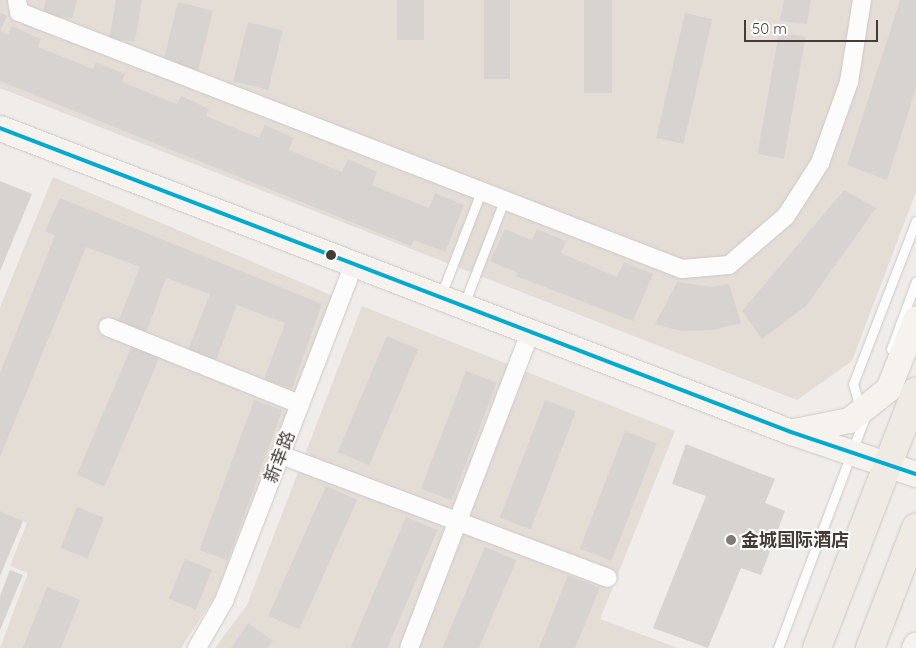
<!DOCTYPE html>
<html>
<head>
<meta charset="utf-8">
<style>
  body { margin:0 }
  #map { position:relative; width:916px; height:648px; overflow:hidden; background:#efece9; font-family:Quicksand,"Noto Sans SC",sans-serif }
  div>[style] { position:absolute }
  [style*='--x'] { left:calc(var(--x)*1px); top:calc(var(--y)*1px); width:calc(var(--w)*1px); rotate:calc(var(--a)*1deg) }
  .residential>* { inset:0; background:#e3ddd6 }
  .building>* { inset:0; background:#d7d3d0; transform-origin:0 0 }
  .roads { filter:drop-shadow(0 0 1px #ccc8c5) drop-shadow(0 0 1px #ccc8c5) }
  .lane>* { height:9px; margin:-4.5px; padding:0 4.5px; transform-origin:4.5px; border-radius:4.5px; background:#fdfcfc }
  .street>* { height:18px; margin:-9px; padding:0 9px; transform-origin:9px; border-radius:9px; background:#fdfcfc }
  .secondary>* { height:25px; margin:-12.5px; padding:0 12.5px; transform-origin:12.5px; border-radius:12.5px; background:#f6f3ee }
  .primary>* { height:28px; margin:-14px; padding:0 14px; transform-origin:14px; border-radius:14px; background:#f0eae4 }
  .bus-1>* { height:4px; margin:-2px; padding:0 2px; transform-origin:2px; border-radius:2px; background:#00a9ce }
  .dots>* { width:14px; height:14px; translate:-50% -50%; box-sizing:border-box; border:2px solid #fff; border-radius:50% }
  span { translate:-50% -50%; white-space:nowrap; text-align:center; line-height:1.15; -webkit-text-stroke:4px #fff; paint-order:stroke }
  .street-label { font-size:18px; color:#453c36 }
  .poi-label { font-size:18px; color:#453c36; font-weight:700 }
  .left { translate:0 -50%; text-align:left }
  .scale { position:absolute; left:744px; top:20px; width:134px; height:22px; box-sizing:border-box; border:2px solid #453c36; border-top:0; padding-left:6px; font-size:15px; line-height:18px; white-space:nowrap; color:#453c36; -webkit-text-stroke:4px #fff; paint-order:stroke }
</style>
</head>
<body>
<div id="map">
  <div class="residential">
    <div style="clip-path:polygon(0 0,916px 0,916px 192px,852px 361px,797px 400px,0 88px)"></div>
    <div style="clip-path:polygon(53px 177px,333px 296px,216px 595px,181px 648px,0 648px,28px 573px,10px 566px,27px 523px,0 511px,0 307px)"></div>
    <div style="clip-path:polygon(362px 306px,675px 431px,600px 619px,678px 648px,215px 648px,247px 605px)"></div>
  </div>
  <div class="building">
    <div style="clip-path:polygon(46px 0,77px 0,72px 18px,42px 15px)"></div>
    <div style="clip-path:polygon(116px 0,142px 0,135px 41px,109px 40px)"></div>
    <div style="left:397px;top:0;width:27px;height:40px"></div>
    <div style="left:484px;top:0;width:26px;height:79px"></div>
    <div style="left:584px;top:0;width:28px;height:93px"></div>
    <div style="clip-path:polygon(784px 0,811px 0,807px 24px,780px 21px)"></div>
    <div style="clip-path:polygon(900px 0,916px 0,916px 88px,887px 180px,847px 165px)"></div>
    <div style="left:178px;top:2px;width:36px;height:61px;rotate:14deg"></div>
    <div style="clip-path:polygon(0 13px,7px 16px,0 31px)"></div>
    <div style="left:685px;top:13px;width:28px;height:128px;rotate:13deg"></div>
    <div style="left:248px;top:22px;width:36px;height:61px;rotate:14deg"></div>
    <div style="clip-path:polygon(12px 26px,41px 39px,38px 47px,93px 69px,96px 62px,125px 74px,122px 82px,177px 104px,181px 96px,209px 109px,206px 116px,259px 138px,265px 125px,294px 138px,289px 150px,342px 172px,348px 159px,377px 172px,372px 185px,429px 208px,435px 193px,464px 205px,445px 252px,414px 240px,411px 246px,0 81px,0 31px,8px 35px)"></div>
    <div style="left:779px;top:32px;width:27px;height:124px;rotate:10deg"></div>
    <div style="clip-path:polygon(0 181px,32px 194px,0 271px)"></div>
    <div style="clip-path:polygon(844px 190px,876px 208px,806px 306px,762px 339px,742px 311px)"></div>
    <div style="clip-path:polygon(60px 198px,322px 304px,292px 389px,264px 379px,285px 323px,237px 305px,216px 360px,188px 350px,210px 294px,166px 278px,145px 336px,117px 325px,140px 267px,86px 247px,0 457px,0 373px,55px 235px,45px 231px)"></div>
    <div style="clip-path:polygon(505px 229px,532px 240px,537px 229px,566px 241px,561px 253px,617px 277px,624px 262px,653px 274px,633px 321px,516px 276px,518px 273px,490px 261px)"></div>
    <div style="clip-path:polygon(677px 282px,711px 287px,729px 284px,741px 323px,713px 330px,681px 331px,655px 324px)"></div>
    <div style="left:387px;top:336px;width:34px;height:126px;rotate:23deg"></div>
    <div style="left:132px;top:345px;width:30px;height:141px;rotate:23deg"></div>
    <div style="left:466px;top:371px;width:33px;height:126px;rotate:21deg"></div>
    <div style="left:254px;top:400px;width:30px;height:160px;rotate:20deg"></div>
    <div style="left:545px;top:400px;width:33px;height:126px;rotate:21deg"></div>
    <div style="left:625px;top:431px;width:34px;height:126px;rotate:21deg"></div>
    <div style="clip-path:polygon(686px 444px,775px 479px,765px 503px,785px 511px,761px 575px,741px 568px,708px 648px,653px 628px,706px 496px,672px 484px)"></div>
    <div style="left:326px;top:486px;width:34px;height:142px;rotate:24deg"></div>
    <div style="left:77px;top:507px;width:29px;height:44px;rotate:22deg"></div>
    <div style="clip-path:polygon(0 511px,23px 521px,0 576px)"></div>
    <div style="left:406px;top:517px;width:34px;height:141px;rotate:23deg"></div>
    <div style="left:485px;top:547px;width:34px;height:109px;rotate:23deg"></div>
    <div style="left:185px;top:559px;width:29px;height:43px;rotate:22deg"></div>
    <div style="clip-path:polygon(10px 570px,23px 575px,0 630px,0 596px)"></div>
    <div style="clip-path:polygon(568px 575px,600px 588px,575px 648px,539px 648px)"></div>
    <div style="clip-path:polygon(47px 587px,80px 600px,61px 648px,23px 648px)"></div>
    <div style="clip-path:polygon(248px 623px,273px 641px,268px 648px,231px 648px)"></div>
  </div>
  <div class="roads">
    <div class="lane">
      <div style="--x:441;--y:295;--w:110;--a:-68.8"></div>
      <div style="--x:464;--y:304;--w:110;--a:-68.8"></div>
      <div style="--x:891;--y:349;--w:72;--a:-69.8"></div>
      <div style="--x:860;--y:408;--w:25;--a:-106"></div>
      <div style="--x:853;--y:384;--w:175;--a:-68.9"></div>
      <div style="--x:778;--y:648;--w:247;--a:-69.4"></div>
    </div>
    <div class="street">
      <div style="--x:17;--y:0;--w:12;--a:81"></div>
      <div style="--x:19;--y:12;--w:711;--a:21.19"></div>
      <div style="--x:682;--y:269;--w:47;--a:-4.9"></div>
      <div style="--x:729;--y:265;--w:75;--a:-40.7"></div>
      <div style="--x:786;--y:216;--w:63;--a:-57.3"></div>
      <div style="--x:820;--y:163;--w:86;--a:-70.3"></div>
      <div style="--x:849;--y:82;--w:83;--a:-81"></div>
      <div style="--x:108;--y:327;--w:207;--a:21.9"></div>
      <div style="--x:281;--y:455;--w:349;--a:20.6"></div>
      <div style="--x:197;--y:648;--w:54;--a:-60.1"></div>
      <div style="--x:224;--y:601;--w:363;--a:-68.9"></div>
      <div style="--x:409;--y:648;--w:340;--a:-69"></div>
    </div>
    <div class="secondary">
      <div style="--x:0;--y:128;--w:847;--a:21.02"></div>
      <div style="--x:791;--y:432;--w:132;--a:18.6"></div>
      <div style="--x:794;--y:431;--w:56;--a:-11.3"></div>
      <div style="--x:849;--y:420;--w:50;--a:-38.5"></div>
      <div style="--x:888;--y:389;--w:76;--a:-68.5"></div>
      <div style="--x:914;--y:648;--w:4;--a:-63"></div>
    </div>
    <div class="primary">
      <div style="--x:817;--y:648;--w:275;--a:-68.9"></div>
      <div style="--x:870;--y:648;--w:129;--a:-69"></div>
    </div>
  </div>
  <div class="bus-1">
    <div style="--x:0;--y:128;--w:847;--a:21.02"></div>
    <div style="--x:791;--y:432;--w:132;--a:18.6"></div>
  </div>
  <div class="dots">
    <div style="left:331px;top:255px;background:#453c36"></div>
    <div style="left:731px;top:540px;background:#807a75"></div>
  </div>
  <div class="street-label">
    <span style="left:280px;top:457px;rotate:-69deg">新幸路</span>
  </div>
  <div class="poi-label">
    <span class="left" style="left:741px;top:540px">金城国际酒店</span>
  </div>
  <div class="scale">50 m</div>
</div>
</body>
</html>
